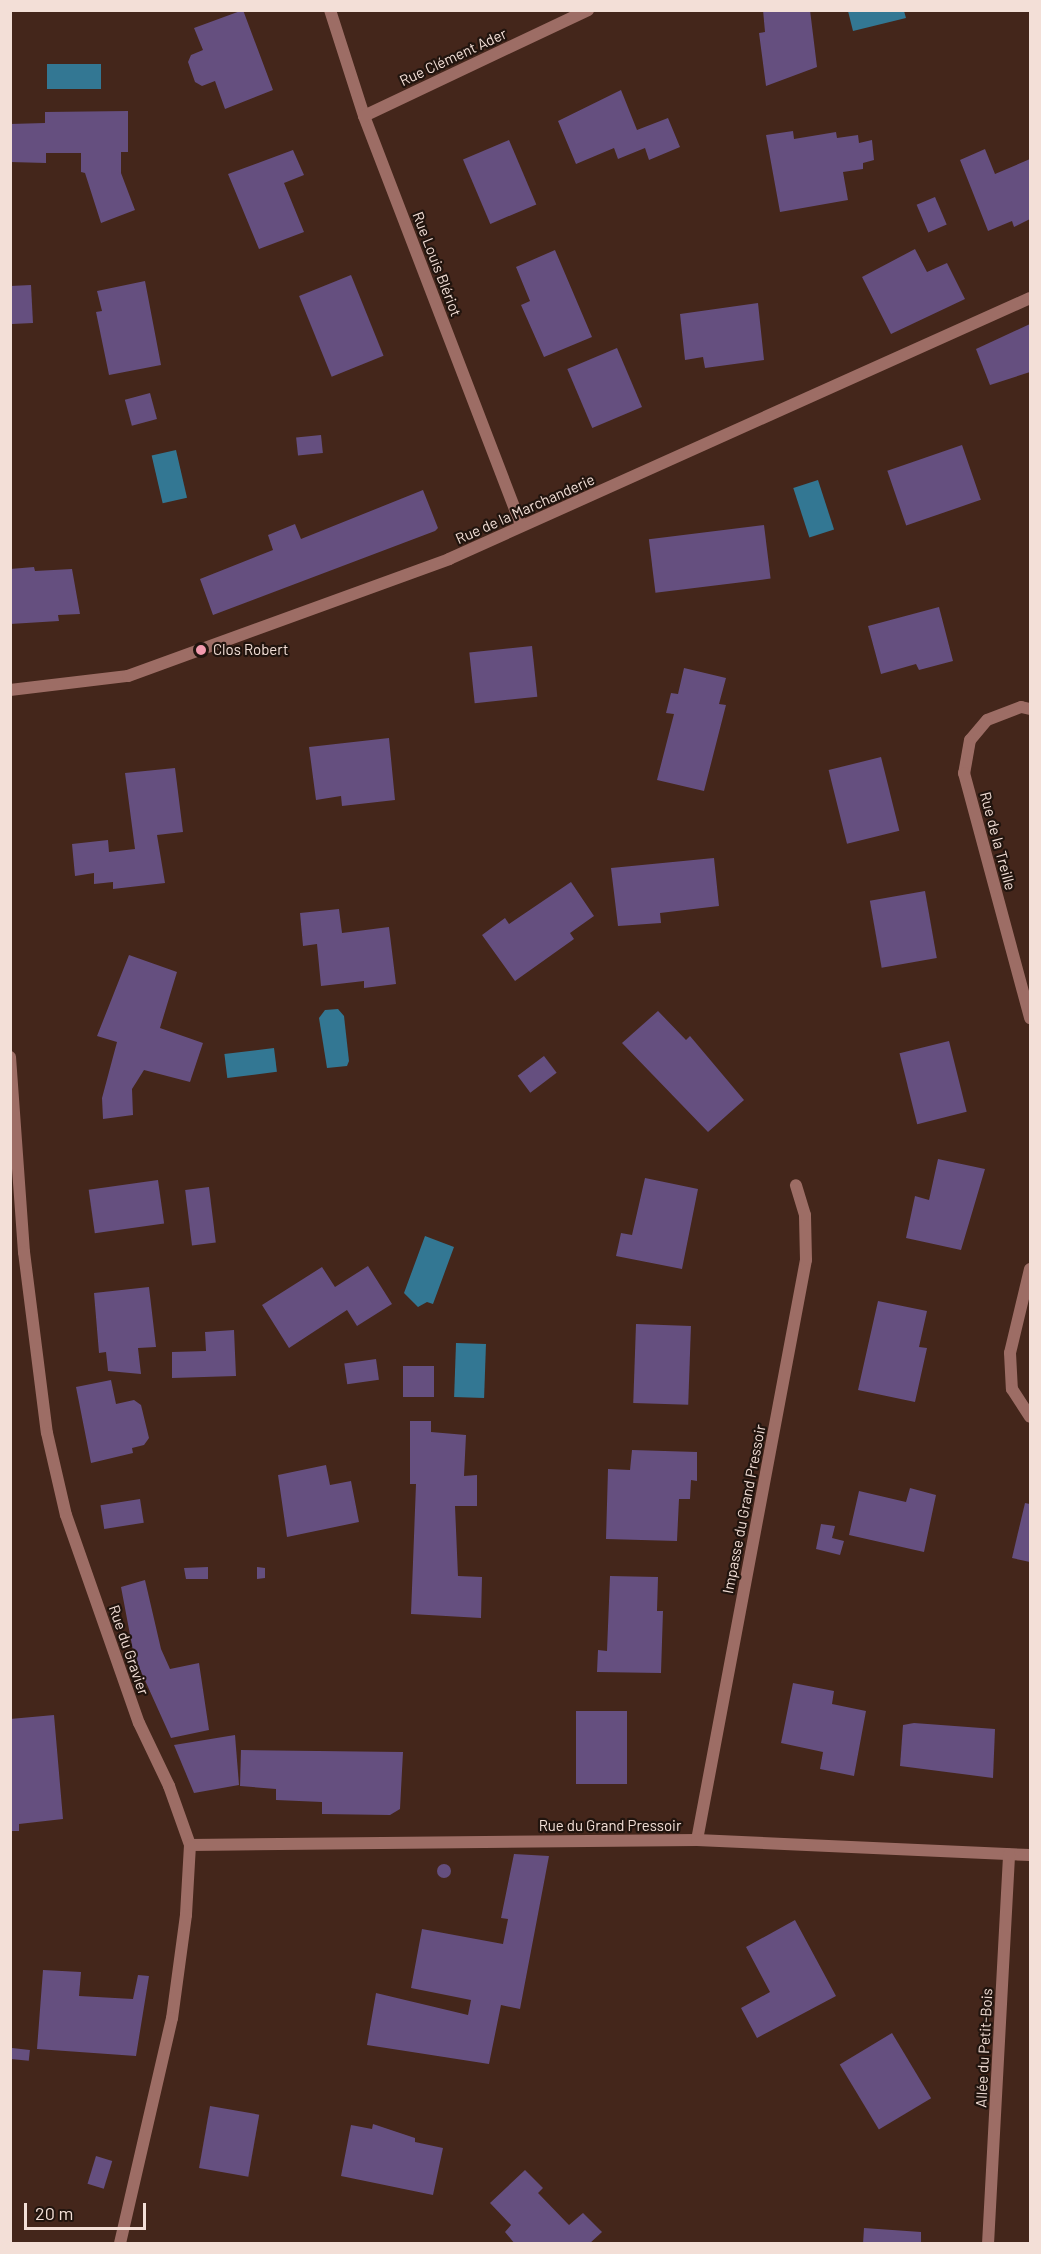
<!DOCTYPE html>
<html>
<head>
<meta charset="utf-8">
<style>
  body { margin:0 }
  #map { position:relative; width:1041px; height:2254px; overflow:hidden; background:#44261b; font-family:Barlow,sans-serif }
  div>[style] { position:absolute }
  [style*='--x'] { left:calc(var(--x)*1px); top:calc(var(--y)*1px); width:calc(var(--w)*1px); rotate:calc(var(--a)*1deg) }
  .water>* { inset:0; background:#337793; transform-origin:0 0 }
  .building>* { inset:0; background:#654f7f; transform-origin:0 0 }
  .round { border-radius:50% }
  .minor>* { height:12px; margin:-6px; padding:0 6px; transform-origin:6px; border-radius:6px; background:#9d6d65 }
  .dots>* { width:16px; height:16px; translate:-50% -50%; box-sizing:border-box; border:3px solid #21140e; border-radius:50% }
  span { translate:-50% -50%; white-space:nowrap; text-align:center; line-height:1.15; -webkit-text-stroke:4.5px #21140e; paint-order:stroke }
  .street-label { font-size:15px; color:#f3dfd7 }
  .poi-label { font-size:15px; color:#f3dfd7 }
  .left { translate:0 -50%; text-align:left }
  .frame { position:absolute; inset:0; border:12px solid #f3dfd7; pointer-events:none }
  .scale { position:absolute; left:24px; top:2203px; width:122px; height:27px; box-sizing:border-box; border:3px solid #f3dfd7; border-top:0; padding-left:8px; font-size:18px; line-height:21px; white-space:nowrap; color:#f3dfd7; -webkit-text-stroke:4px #21140e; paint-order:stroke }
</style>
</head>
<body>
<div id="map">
  <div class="water">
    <div style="clip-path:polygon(848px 11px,904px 11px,906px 18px,853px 31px)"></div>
    <div style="left:47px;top:64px;width:54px;height:25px"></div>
    <div style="left:176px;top:450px;width:49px;height:25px;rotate:77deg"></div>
    <div style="left:818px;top:480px;width:52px;height:26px;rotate:72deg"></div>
    <div style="clip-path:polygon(338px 1009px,344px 1016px,349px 1061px,347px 1066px,327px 1068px,319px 1018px,325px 1010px)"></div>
    <div style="left:274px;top:1048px;width:24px;height:50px;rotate:83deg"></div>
    <div style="clip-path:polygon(425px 1236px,454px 1247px,433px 1304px,427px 1302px,418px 1307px,404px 1293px)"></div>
    <div style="left:456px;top:1343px;width:30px;height:54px;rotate:2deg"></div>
  </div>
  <div class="building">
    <div style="clip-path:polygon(243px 10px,273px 90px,225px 109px,215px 81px,202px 86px,195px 82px,188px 62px,191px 55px,203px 50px,194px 28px)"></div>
    <div style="clip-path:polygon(763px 10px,810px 10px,817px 67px,766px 86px,759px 33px,765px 32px)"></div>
    <div style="clip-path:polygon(621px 90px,637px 130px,668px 118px,680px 147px,649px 160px,645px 148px,618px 159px,614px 148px,576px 164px,558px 121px)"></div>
    <div style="clip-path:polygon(128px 111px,128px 152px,121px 152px,121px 173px,135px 210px,101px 223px,85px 173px,81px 172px,81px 153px,46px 153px,46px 163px,10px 162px,10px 124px,45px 123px,45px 112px)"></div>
    <div style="clip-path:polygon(793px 131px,794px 139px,836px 132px,837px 138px,858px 135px,859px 143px,872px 140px,874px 160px,863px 163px,863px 169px,843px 172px,848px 200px,780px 212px,766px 135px)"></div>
    <div style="left:509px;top:140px;width:70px;height:50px;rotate:67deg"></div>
    <div style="clip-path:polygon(985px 149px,995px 174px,1030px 159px,1030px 219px,1014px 227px,1012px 221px,988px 231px,960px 160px)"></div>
    <div style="clip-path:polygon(293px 150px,304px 175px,284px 183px,304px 232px,259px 249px,228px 174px)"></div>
    <div style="left:935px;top:197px;width:30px;height:20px;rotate:67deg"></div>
    <div style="clip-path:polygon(915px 249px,927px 272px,947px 263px,965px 299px,891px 334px,862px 277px)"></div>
    <div style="clip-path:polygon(555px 250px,592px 337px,544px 357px,521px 305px,530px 301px,516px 267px)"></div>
    <div style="left:351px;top:275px;width:87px;height:56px;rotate:68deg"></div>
    <div style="clip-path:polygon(145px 281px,161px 365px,109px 375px,96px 312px,102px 311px,97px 291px)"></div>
    <div style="left:31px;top:285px;width:38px;height:21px;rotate:87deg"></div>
    <div style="clip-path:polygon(758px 303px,764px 360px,705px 368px,703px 357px,685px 360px,680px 314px)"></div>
    <div style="clip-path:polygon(1030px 324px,1030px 372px,990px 385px,976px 349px)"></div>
    <div style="left:617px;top:348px;width:64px;height:54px;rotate:67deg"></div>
    <div style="left:150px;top:393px;width:27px;height:26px;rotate:75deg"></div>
    <div style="left:321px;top:435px;width:18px;height:25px;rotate:84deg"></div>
    <div style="left:962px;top:445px;width:58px;height:79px;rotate:71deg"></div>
    <div style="clip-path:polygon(423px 490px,438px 528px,435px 531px,213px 615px,200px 579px,273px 550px,268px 535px,295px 524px,301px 539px)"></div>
    <div style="left:764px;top:525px;width:54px;height:116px;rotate:83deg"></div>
    <div style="clip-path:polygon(34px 567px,35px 571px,72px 569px,80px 614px,58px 615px,59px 621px,10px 624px,10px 569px)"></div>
    <div style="clip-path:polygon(939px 607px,953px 661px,919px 670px,916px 664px,881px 674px,868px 626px)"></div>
    <div style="left:532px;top:646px;width:51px;height:63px;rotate:84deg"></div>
    <div style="clip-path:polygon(684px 668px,726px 678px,719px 704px,726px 705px,704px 791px,657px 780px,674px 714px,666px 713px,671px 693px,678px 694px)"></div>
    <div style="clip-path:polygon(389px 738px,395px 800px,342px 806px,341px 796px,316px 800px,309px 747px)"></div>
    <div style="left:881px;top:757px;width:76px;height:54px;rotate:76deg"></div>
    <div style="clip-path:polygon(175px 768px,183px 832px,157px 835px,165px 883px,113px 889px,113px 882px,94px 884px,94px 873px,75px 876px,72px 844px,108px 840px,109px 852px,135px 849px,125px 773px)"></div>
    <div style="clip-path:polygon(714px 858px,719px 906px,660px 913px,661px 923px,618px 926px,611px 868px)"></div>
    <div style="clip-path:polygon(571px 882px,594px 916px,570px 933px,574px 939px,515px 981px,482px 935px,505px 918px,509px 924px)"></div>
    <div style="left:925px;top:891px;width:68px;height:56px;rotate:80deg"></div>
    <div style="clip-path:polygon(339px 909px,342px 933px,389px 927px,396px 984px,364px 988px,364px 981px,321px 986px,317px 944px,303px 946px,300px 913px)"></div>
    <div style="clip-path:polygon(129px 955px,177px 972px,160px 1028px,203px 1043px,190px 1082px,144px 1070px,132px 1089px,133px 1115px,103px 1119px,102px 1098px,117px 1042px,97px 1036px)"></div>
    <div style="clip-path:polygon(658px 1011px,686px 1040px,690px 1036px,744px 1100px,708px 1132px,622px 1043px)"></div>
    <div style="left:949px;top:1041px;width:73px;height:51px;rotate:76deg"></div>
    <div style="left:544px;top:1056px;width:21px;height:33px;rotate:53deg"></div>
    <div style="clip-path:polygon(938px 1159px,985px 1169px,961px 1250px,906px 1238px,915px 1196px,929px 1200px)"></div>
    <div style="clip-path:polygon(645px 1178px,698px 1189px,682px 1269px,616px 1256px,621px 1233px,632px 1235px)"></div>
    <div style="left:158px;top:1180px;width:44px;height:70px;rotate:82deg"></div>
    <div style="left:209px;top:1187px;width:56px;height:24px;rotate:83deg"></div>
    <div style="clip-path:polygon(368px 1266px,392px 1304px,357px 1326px,347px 1310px,289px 1348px,262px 1305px,322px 1267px,335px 1287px)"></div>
    <div style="clip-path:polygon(149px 1287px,156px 1347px,138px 1348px,141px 1374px,108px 1371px,106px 1352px,99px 1353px,94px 1293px)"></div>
    <div style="clip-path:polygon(878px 1301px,927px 1311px,919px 1347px,927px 1348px,915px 1402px,858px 1390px)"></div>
    <div style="left:636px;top:1324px;width:55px;height:79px;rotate:2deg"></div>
    <div style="clip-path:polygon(234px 1330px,236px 1376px,172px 1378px,172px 1352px,206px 1351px,205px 1332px)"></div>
    <div style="left:376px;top:1359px;width:21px;height:32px;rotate:82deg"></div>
    <div style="left:403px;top:1366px;width:31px;height:31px"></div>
    <div style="clip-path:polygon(111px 1380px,116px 1404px,134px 1400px,141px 1405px,149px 1438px,144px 1445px,132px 1448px,133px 1453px,91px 1463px,76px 1387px)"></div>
    <div style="clip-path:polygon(410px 1421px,431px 1421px,431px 1432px,466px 1435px,464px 1476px,477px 1475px,477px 1506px,455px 1506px,458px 1576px,482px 1577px,481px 1618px,411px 1614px,416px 1484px,410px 1484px)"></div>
    <div style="clip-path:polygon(632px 1450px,697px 1452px,697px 1481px,691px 1480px,690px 1499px,679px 1499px,677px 1541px,606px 1539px,608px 1469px,630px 1470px)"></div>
    <div style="clip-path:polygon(326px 1465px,330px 1485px,351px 1481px,359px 1522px,287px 1537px,278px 1475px)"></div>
    <div style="clip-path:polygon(910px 1488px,936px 1495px,924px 1552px,849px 1535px,859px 1491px,906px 1502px)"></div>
    <div style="left:140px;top:1499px;width:24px;height:40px;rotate:81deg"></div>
    <div style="clip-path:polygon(1025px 1503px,1030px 1504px,1030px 1562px,1012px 1558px)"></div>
    <div style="clip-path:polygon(821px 1524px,835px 1526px,832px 1538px,844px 1541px,840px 1555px,816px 1549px)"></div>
    <div style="clip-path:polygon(208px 1567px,208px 1579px,186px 1579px,184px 1568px)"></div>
    <div style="clip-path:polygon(257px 1567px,265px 1568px,265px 1578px,257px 1579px)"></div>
    <div style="clip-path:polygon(610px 1576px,658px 1577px,657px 1611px,663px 1611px,661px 1673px,597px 1672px,598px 1650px,607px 1651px)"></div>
    <div style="clip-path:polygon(145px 1580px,161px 1649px,170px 1669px,199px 1663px,209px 1730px,171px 1738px,134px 1656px,121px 1587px)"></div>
    <div style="clip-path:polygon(793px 1683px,834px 1691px,832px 1704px,866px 1711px,854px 1776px,820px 1769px,823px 1752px,781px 1743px)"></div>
    <div style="left:576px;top:1711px;width:51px;height:73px"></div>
    <div style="clip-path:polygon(54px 1715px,63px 1819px,19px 1824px,19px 1831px,10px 1831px,10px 1719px)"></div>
    <div style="clip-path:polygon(914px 1723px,995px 1729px,993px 1778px,900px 1766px,903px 1725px)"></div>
    <div style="clip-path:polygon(235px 1735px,239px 1785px,194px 1793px,174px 1745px)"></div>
    <div style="clip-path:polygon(241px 1750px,403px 1752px,400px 1809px,390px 1815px,322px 1814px,322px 1802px,276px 1800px,276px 1789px,240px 1786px)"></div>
    <div style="clip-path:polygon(514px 1854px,549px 1856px,520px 2009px,501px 2005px,489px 2064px,367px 2045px,376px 1993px,468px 2015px,471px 2000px,411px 1988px,422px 1929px,503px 1944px,508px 1919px,501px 1918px)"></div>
    <div class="round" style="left:437px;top:1864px;width:14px;height:14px"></div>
    <div style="clip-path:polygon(795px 1920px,836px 1996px,757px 2038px,741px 2008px,770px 1992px,746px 1947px)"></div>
    <div style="clip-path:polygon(43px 1970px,81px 1972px,79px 1996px,133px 1999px,138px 1975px,149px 1976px,136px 2056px,37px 2049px)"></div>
    <div style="left:892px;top:2033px;width:76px;height:61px;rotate:59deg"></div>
    <div style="left:12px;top:2048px;width:18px;height:11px;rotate:6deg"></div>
    <div style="left:210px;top:2106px;width:50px;height:63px;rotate:10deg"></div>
    <div style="clip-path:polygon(373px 2124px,415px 2138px,415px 2142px,443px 2148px,433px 2195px,341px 2176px,351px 2125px,372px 2129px)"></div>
    <div style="left:96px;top:2156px;width:17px;height:29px;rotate:17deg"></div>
    <div style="clip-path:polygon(525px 2170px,543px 2188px,538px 2193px,569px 2225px,583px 2213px,602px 2232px,589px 2244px,515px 2244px,505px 2232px,511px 2225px,490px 2203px)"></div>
    <div style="clip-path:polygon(864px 2228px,921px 2232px,921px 2244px,863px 2244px)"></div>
  </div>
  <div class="minor">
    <div style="--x:330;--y:10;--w:111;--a:72.2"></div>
    <div style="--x:364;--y:116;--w:439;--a:69"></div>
    <div style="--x:364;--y:116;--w:248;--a:-25.3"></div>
    <div style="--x:10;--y:690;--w:119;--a:-6.8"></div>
    <div style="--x:128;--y:676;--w:342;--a:-20"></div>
    <div style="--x:449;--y:559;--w:637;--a:-24.19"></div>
    <div style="--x:1030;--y:709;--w:9;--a:-167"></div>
    <div style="--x:1021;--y:707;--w:36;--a:159"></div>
    <div style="--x:987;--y:720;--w:26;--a:130"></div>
    <div style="--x:970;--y:740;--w:34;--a:100"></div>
    <div style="--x:964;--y:773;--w:254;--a:74.9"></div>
    <div style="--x:10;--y:1057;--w:196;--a:85.9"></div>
    <div style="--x:24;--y:1252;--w:182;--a:82.8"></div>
    <div style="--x:47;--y:1433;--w:84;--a:77"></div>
    <div style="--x:66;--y:1515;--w:220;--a:70.7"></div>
    <div style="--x:139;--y:1723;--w:70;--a:64.5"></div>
    <div style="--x:169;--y:1786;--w:63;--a:70.4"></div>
    <div style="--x:190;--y:1845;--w:70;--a:93.3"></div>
    <div style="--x:186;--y:1915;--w:104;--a:97.7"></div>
    <div style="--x:172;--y:2018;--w:232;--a:103"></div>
    <div style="--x:1030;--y:1269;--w:86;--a:103.4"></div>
    <div style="--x:1010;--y:1353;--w:36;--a:87"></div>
    <div style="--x:1012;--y:1389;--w:33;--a:57"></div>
    <div style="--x:697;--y:1840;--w:590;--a:-79.36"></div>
    <div style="--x:806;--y:1260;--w:45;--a:-91.3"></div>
    <div style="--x:805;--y:1215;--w:31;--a:-107"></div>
    <div style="--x:190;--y:1845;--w:507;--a:-0.57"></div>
    <div style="--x:697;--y:1840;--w:333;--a:2.6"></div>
    <div style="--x:988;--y:2244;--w:390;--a:-86.9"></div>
  </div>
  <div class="dots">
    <div style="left:201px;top:650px;background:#f29aae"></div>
  </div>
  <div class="street-label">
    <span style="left:453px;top:57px;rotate:-25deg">Rue Clément Ader</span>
    <span style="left:437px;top:264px;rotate:69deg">Rue Louis Blériot</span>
    <span style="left:525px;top:509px;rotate:-24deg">Rue de la Marchanderie</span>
    <span style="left:998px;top:841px;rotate:75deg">Rue de la Treille</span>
    <span style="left:744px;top:1509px;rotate:-79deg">Impasse du Grand Pressoir</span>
    <span style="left:129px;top:1650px;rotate:71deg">Rue du Gravier</span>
    <span style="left:610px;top:1826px">Rue du Grand Pressoir</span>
    <span style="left:984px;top:2048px;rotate:-87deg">Allée du Petit-Bois</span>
  </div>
  <div class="poi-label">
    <span class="left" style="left:213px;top:650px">Clos Robert</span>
  </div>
  <div class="frame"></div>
  <div class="scale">20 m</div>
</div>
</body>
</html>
